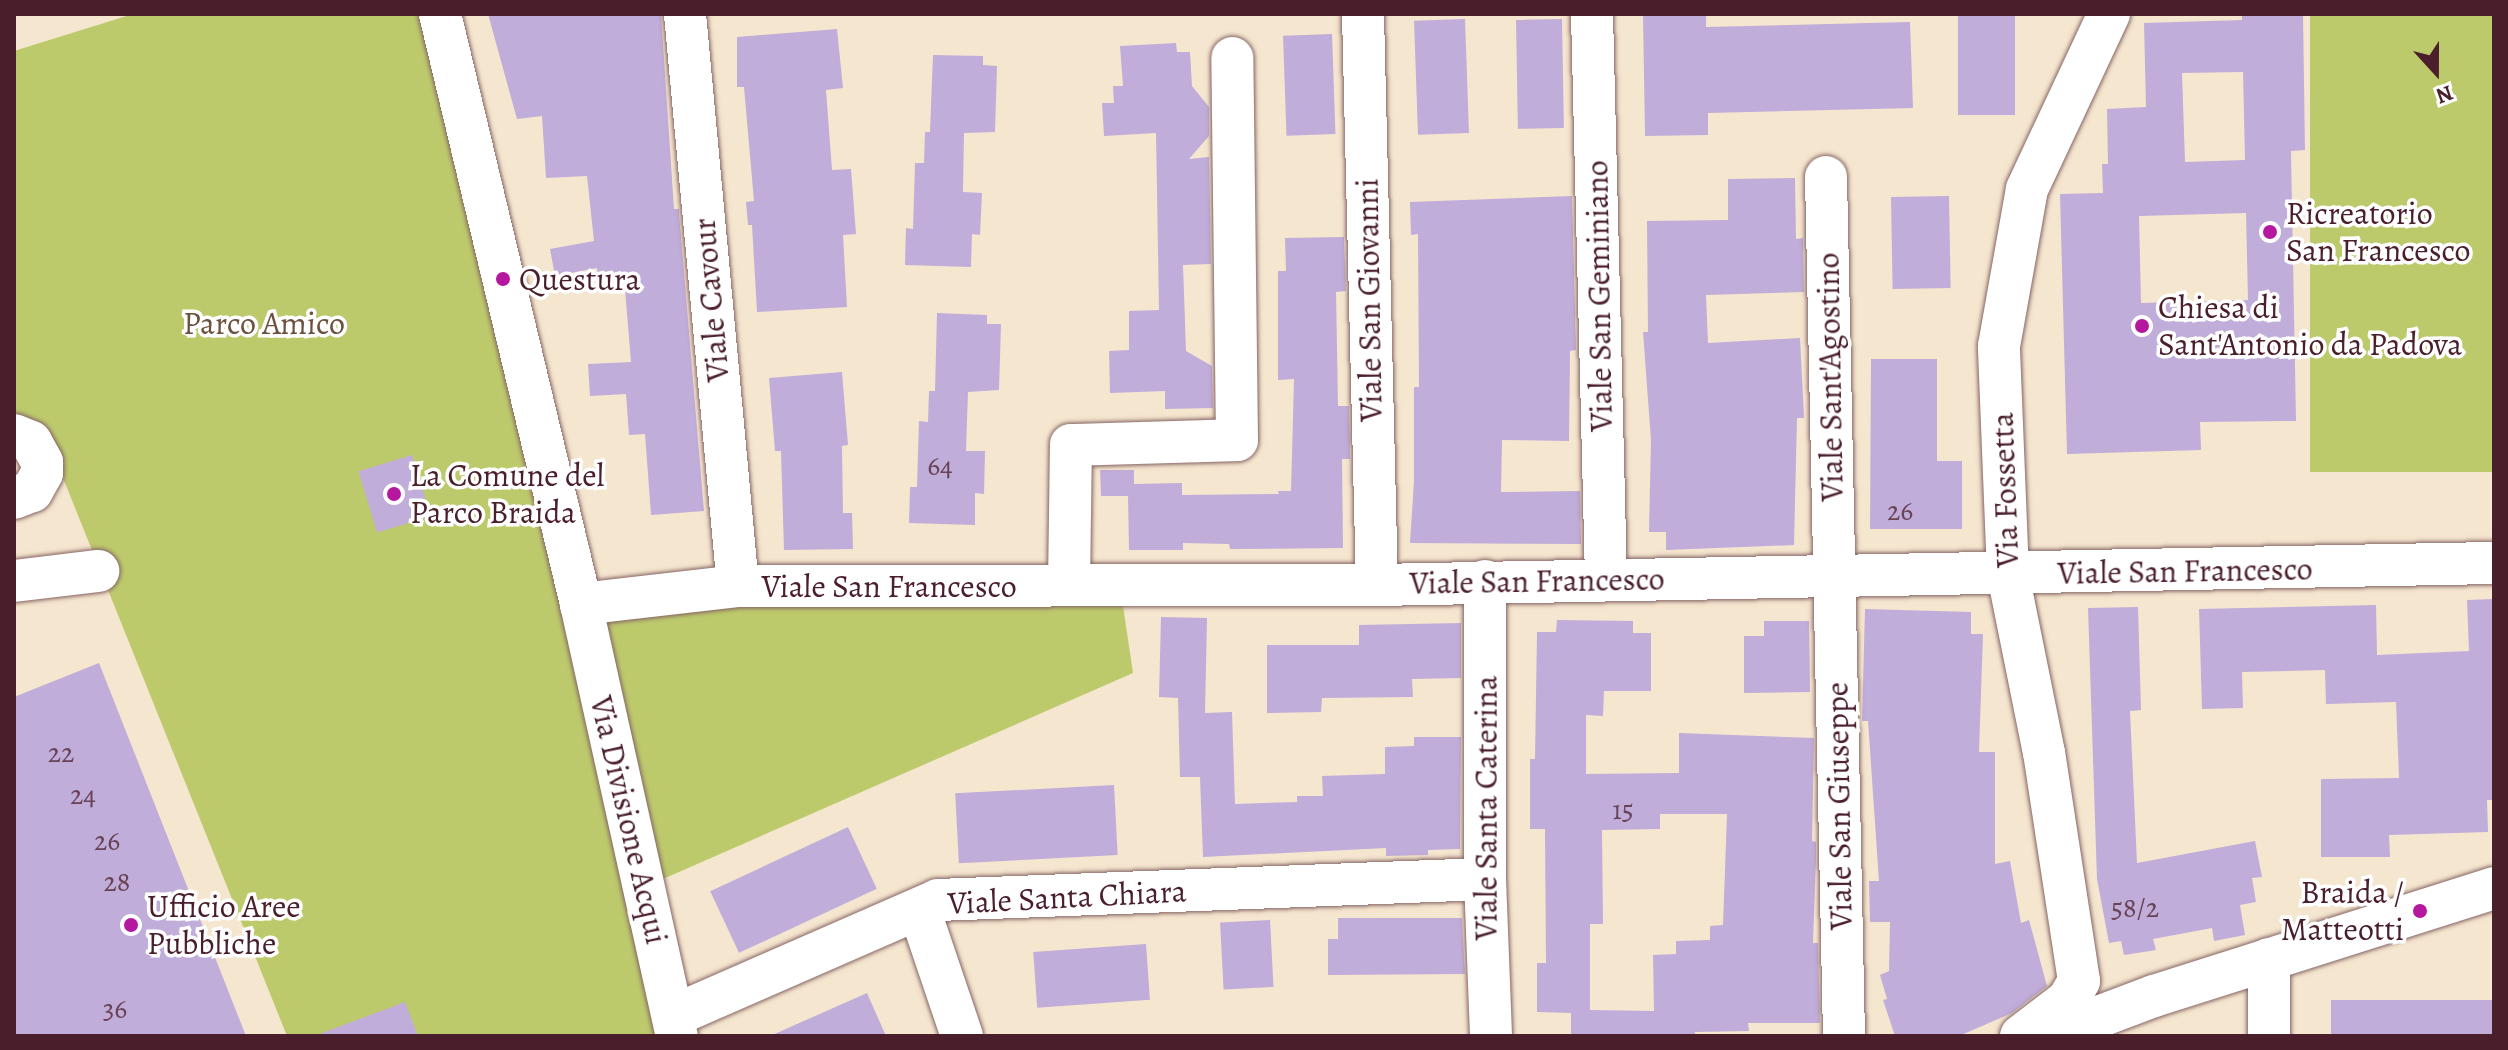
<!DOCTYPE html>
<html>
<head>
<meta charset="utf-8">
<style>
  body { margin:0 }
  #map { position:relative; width:2508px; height:1050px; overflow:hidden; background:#f5e6cf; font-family:Alegreya,serif }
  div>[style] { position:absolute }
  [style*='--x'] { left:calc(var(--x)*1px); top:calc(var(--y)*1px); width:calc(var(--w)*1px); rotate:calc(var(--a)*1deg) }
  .green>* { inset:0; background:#bdca6c; transform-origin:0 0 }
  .building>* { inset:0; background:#c0add9; transform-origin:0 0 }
  .roads { filter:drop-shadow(0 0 2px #866564) drop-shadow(0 0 2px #866564) }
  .minor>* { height:42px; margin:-21px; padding:0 21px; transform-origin:21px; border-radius:21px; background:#fff }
  .dots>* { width:22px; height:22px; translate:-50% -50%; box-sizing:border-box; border:4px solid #fff; border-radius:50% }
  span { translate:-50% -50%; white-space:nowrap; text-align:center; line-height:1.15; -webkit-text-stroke:7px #fff; paint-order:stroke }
  .number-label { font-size:28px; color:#684256 }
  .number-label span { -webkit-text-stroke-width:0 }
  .poi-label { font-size:32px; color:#4a1f2b }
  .left { translate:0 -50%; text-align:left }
  .right { translate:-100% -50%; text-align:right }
  .street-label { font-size:32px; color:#4a1f2b }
  .park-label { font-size:32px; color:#6c523e }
  .frame { position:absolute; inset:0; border:16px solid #4a1f2b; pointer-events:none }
  .north { position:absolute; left:2396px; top:32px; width:80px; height:80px; -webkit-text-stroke:6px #fff; paint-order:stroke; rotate:159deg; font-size:22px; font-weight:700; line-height:32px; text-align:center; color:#4a1f2b }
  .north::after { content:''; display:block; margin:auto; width:28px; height:36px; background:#4a1f2b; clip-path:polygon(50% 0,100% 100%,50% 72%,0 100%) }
</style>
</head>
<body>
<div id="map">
  <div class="green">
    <div style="clip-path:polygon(133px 14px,446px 14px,588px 593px,1119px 579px,1133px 673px,647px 886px,681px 1036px,287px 1036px,57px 463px,17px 425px,14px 414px,14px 51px)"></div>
    <div style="left:2310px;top:14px;width:184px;height:458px"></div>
  </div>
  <div class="building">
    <div style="clip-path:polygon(488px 14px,661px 14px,674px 209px,679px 209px,679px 213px,704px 511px,651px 515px,645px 434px,629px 435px,626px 394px,590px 396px,588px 364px,631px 362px,624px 277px,598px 280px,597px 268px,555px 276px,550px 249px,594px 241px,587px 176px,546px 178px,542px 116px,517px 119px)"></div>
    <div style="clip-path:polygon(1643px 14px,1706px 14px,1706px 27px,1910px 22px,1913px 108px,1708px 113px,1708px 135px,1645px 136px)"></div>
    <div style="left:1958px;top:14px;width:57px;height:101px"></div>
    <div style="clip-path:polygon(evenodd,2242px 14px,2303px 14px,2305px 150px,2291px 151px,2296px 421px,2200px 422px,2201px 450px,2067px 454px,2060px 194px,2103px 193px,2102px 164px,2108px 164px,2107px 109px,2146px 107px,2144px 23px,2242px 20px,2242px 14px,2243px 72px,2245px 160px,2185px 162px,2182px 73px,2243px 72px,2242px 14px,2246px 213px,2248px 300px,2141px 303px,2139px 216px,2246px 213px)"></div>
    <div style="left:1465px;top:19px;width:114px;height:51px;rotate:88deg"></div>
    <div style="left:1562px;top:19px;width:109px;height:46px;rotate:89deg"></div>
    <div style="clip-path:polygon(837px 29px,843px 88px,826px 90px,832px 170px,851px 169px,856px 234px,843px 235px,847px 307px,757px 312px,752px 225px,748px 225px,746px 202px,754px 201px,744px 87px,737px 87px,737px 37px)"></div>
    <div style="left:1332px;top:34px;width:100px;height:49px;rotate:88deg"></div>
    <div style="clip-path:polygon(1176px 43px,1177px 52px,1190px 52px,1192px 86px,1209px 107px,1209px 136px,1189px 159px,1209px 157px,1211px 264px,1183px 265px,1186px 351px,1212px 366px,1213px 408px,1165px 409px,1165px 391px,1110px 393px,1109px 351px,1129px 350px,1129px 311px,1159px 310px,1156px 133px,1104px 136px,1102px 103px,1114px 103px,1113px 86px,1123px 86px,1120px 46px)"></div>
    <div style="clip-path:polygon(933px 55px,983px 56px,983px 65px,997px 66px,995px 132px,964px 133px,963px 192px,982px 193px,980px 235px,972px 234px,971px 267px,905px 265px,906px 228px,913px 229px,915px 163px,924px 163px,925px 132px,930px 132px)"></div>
    <div style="clip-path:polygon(1795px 178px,1796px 239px,1803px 238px,1804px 292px,1706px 295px,1708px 343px,1800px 338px,1804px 418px,1797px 418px,1794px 545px,1666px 550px,1666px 532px,1649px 532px,1651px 440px,1643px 332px,1648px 332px,1647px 221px,1728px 220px,1728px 179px)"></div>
    <div style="clip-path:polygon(1572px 196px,1576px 350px,1570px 351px,1569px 441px,1502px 440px,1501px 492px,1580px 491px,1581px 544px,1410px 543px,1414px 481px,1414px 387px,1419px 387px,1418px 234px,1411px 235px,1410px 202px)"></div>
    <div style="left:1949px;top:196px;width:92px;height:58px;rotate:89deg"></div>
    <div style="clip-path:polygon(1344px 237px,1346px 291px,1336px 292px,1338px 406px,1349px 406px,1350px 459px,1342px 459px,1343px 548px,1230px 549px,1229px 544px,1183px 543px,1183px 550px,1129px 550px,1128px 496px,1101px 496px,1100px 470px,1134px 470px,1134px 484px,1182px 483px,1182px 495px,1279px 494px,1278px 491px,1291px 491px,1294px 379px,1278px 380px,1278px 271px,1286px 271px,1285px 238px)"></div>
    <div style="clip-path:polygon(937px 313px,987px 315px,987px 324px,1001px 324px,999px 390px,968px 392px,966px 451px,985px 451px,984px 494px,975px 493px,975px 525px,909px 523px,910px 487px,917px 487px,919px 421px,928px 422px,929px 391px,935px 391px)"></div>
    <div style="clip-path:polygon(1871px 359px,1937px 359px,1937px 461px,1962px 461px,1962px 529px,1870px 529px)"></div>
    <div style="clip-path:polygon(842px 372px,848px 445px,842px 446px,843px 513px,852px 513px,853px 549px,784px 550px,781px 451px,775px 451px,769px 378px)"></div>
    <div style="left:412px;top:455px;width:64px;height:56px;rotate:73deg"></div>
    <div style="clip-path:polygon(2494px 599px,2494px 800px,2487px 800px,2488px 832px,2389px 835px,2390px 857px,2321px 857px,2321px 779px,2399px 778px,2396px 702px,2326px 704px,2325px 670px,2242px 672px,2243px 708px,2202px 709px,2199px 609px,2376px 605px,2377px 655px,2469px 651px,2467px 600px)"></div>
    <div style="clip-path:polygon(2138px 607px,2141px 710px,2130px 711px,2137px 863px,2255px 841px,2262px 877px,2252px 878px,2256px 902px,2240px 905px,2245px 935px,2214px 941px,2212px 928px,2153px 939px,2156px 950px,2124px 955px,2121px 941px,2109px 943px,2097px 879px,2088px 608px)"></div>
    <div style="clip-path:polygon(1865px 609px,1971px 612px,1971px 634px,1983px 634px,1979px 752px,1995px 752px,1995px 864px,2010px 861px,2021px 923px,2029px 920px,2047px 986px,2012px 1013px,1959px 1036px,1895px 1036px,1883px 1000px,1887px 999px,1880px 975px,1889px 971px,1890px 922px,1870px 922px,1869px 881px,1879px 881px,1868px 721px,1862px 721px)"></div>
    <div style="clip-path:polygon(1161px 617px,1207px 618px,1205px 713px,1232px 712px,1235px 804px,1297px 802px,1297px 796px,1323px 796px,1322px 776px,1385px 774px,1385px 747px,1414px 746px,1414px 737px,1461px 737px,1460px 849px,1428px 850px,1428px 855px,1386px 856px,1386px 848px,1203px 857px,1200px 777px,1180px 777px,1178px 698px,1159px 697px)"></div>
    <div style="clip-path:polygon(evenodd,1557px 620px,1633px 621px,1633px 633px,1651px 633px,1651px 691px,1604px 691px,1603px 716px,1586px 715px,1586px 774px,1679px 773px,1679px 733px,1814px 738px,1812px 841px,1816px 842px,1816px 858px,1813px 943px,1818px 943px,1820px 1023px,1748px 1023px,1749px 1031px,1695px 1032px,1695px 1036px,1571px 1036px,1571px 1013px,1537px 1012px,1537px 963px,1546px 963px,1545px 829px,1530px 829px,1530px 759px,1535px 759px,1537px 632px,1556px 632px,1557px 620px,1660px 814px,1727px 814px,1723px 925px,1710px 926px,1710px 940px,1676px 941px,1676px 954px,1653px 955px,1654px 1011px,1590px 1010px,1590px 924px,1603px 924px,1602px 830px,1660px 829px,1660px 814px)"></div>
    <div style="clip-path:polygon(1764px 621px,1809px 621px,1810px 692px,1744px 693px,1744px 636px,1764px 636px)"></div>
    <div style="clip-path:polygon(1461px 623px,1461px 678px,1412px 679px,1413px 697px,1322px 698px,1321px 712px,1267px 713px,1267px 645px,1359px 645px,1359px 625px)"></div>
    <div style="clip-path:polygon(99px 663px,246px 1036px,14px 1036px,14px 697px)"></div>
    <div style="left:1114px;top:785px;width:70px;height:159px;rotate:87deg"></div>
    <div style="left:848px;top:827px;width:68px;height:152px;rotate:65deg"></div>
    <div style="clip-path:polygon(1338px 918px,1462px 918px,1465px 974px,1328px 975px,1328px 939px,1338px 939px)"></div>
    <div style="left:1270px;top:920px;width:67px;height:50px;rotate:87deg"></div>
    <div style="left:1146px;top:944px;width:56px;height:113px;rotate:86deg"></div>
    <div style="clip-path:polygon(867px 993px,886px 1036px,770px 1036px)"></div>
    <div style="left:2331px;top:1000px;width:163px;height:36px"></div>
    <div style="clip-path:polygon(405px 1002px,418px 1036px,322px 1036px,322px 1033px)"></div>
  </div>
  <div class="roads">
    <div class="minor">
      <div style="--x:440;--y:14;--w:607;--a:76.56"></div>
      <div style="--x:581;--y:604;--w:443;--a:77.5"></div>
      <div style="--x:685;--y:14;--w:574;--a:84.71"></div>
      <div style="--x:1363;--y:14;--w:571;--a:88.6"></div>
      <div style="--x:1592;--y:14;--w:565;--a:88.58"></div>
      <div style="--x:1826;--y:177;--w:859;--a:88.8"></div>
      <div style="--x:14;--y:435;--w:18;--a:22"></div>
      <div style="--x:31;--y:442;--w:23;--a:61"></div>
      <div style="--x:42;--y:462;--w:11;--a:90"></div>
      <div style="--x:42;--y:473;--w:21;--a:119"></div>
      <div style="--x:32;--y:491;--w:19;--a:159"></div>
      <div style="--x:14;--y:581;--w:85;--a:-6.8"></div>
      <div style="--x:1485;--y:581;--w:298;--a:90"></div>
      <div style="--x:1485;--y:879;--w:157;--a:87.8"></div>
      <div style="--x:1069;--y:585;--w:140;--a:-89.2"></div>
      <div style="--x:1071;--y:445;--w:166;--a:-1.7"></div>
      <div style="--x:1237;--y:440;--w:382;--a:-90.7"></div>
      <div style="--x:581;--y:604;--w:158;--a:-6.5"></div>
      <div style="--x:738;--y:586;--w:639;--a:-0.09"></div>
      <div style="--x:1377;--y:585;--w:1117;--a:-1.13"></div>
      <div style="--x:919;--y:909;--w:134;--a:71.3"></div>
      <div style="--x:673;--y:1016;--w:289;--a:-23.6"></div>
      <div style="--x:938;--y:900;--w:547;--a:-2.2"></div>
      <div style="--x:2021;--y:1036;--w:59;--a:-37.5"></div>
      <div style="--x:2068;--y:1000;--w:22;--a:-60"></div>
      <div style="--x:2079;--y:981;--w:231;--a:-98.7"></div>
      <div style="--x:2044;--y:753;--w:183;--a:-101.4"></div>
      <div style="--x:2008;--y:574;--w:228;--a:-92.3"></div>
      <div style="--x:1999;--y:346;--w:159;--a:-79.9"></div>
      <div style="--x:2027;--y:189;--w:193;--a:-64.9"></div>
      <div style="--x:2048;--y:1036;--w:113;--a:-20.7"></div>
      <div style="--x:2154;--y:996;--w:357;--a:-17.6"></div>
      <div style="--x:2269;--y:1036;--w:77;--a:-90"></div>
    </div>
  </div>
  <div class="dots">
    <div style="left:2270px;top:232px;background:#b5179e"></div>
    <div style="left:503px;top:279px;background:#b5179e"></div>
    <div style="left:2142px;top:326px;background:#b5179e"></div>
    <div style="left:394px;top:494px;background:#b5179e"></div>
    <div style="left:2420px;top:911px;background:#b5179e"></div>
    <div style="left:131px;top:925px;background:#b5179e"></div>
  </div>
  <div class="number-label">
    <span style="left:940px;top:466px">64</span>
    <span style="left:1900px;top:511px">26</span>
    <span style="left:61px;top:753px">22</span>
    <span style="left:83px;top:795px">24</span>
    <span style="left:1623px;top:810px">15</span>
    <span style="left:107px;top:841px">26</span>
    <span style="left:117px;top:882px">28</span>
    <span style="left:2135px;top:908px">58/2</span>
    <span style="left:115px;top:1009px">36</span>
  </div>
  <div class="poi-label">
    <span class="left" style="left:2286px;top:232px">Ricreatorio<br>San Francesco</span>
    <span class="left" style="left:519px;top:279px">Questura</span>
    <span class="left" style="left:2158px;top:326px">Chiesa di<br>Sant'Antonio da Padova</span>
    <span class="left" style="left:410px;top:494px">La Comune del<br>Parco Braida</span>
    <span class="right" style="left:2404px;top:911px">Braida /<br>Matteotti</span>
    <span class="left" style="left:147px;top:925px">Ufficio Aree<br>Pubbliche</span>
  </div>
  <div class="street-label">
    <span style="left:1599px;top:296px;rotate:-91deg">Viale San Geminiano</span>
    <span style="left:711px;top:300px;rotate:-95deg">Viale Cavour</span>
    <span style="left:1369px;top:300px;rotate:-91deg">Viale San Giovanni</span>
    <span style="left:1830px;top:377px;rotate:-91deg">Viale Sant'Agostino</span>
    <span style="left:2005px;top:490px;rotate:-92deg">Via Fossetta</span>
    <span style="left:2185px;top:571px;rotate:-1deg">Viale San Francesco</span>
    <span style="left:1537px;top:581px;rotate:-1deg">Viale San Francesco</span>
    <span style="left:889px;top:586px">Viale San Francesco</span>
    <span style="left:1839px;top:806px;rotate:-91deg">Viale San Giuseppe</span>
    <span style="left:1486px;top:808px;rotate:-90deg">Viale Santa Caterina</span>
    <span style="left:629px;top:820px;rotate:77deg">Via Divisione Acqui</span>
    <span style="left:1067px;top:897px;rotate:-3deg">Viale Santa Chiara</span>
  </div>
  <div class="park-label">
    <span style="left:264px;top:323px">Parco Amico</span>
  </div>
  <div class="frame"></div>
  <div class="north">N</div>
</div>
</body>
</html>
